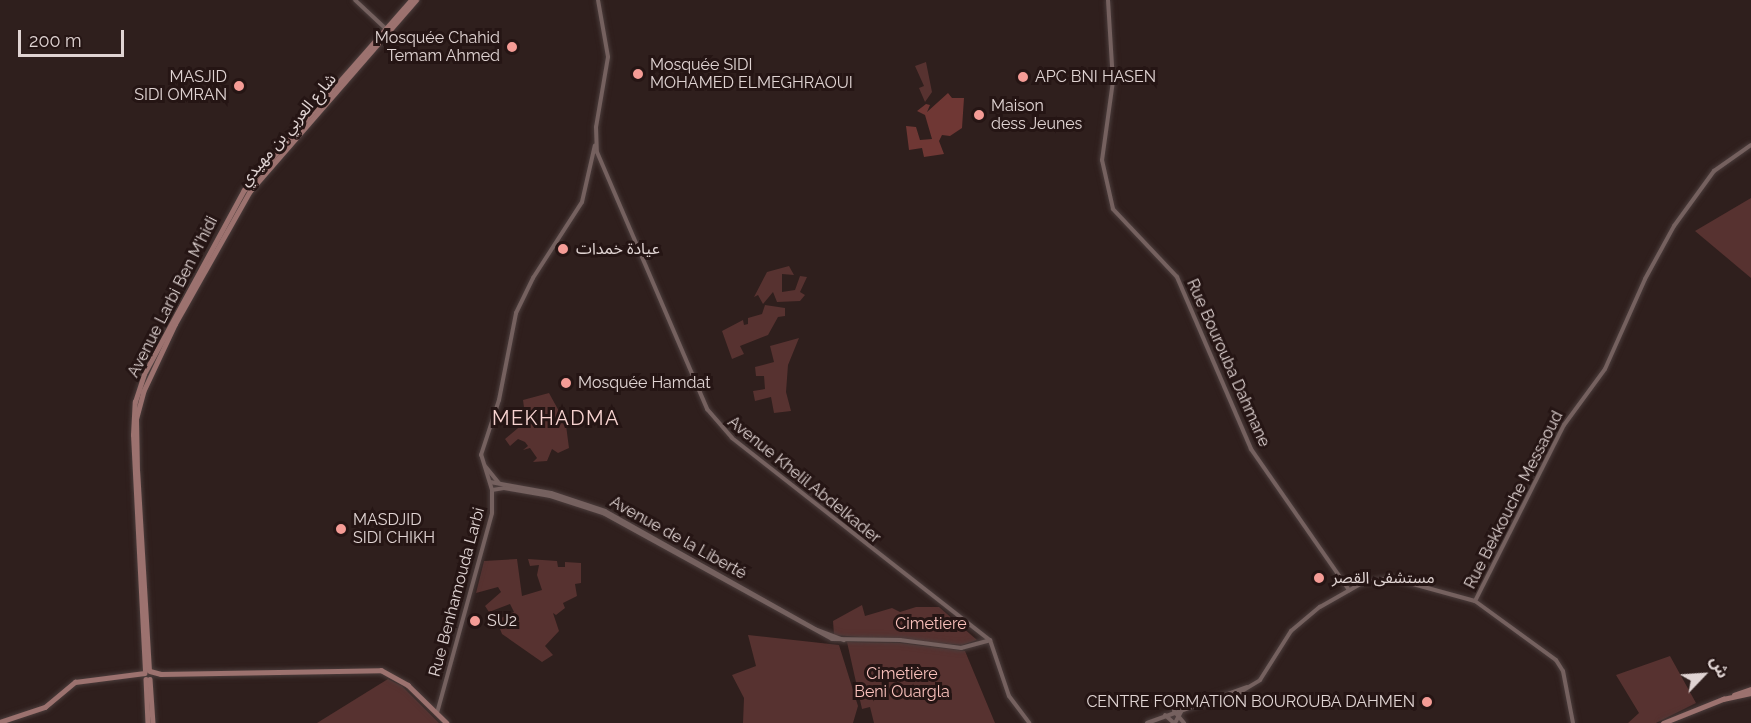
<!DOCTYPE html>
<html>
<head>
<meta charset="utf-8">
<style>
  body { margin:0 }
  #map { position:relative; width:1751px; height:723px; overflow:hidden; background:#2f1f1d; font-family:Raleway,"Noto Sans Arabic",sans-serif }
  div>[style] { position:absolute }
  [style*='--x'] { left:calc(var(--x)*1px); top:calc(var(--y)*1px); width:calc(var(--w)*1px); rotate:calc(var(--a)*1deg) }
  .green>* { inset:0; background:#573230 }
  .forest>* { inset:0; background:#6f3734 }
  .roads { filter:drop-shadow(0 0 2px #4b3d3c) drop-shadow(0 0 2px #4b3d3c) }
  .tertiary>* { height:4px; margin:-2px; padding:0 2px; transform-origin:2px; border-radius:2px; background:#75615f }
  .secondary>* { height:4.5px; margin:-2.25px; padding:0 2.25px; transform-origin:2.25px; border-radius:2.25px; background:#9c726f }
  .dots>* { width:16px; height:16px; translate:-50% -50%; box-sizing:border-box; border:3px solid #251514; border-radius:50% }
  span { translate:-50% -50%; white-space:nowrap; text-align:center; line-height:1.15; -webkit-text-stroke:6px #251514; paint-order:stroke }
  .poi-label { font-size:16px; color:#e0d4d3 }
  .right { translate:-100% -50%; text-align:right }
  .left { translate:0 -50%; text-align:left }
  .street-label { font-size:16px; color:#e0d4d3 }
  .park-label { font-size:16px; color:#fac1bc }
  .quarter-label { font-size:20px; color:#f8d4d1; letter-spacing:1.5px }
  .north { position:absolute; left:1673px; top:645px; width:60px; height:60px; -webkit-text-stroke:4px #251514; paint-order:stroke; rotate:65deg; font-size:16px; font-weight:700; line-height:24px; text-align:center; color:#e0d4d3 }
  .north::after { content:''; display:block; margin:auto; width:21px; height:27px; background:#e0d4d3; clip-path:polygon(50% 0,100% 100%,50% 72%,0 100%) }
  .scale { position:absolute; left:18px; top:30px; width:106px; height:27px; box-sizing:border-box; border:3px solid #e0d4d3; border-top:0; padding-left:8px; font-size:18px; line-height:21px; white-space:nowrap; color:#e0d4d3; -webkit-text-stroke:4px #251514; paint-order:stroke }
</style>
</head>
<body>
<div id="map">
  <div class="green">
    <div style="clip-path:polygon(926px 62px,932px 92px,925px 102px,919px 88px,924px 86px,915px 66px)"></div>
    <div style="clip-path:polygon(1751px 198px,1751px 278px,1695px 231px)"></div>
    <div style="clip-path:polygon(789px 266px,794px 275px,782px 274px,782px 292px,795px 290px,800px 276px,807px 277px,800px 292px,805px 295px,800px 301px,777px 302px,773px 292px,763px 304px,758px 295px,754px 297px,767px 272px)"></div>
    <div style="clip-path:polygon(765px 305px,785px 308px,785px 316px,778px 317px,768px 335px,740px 346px,744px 354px,732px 359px,722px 331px,743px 320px,744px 325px,748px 324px,748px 318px,762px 314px)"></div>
    <div style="clip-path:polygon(799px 338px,788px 365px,786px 392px,791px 411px,774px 413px,771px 397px,755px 401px,753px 391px,765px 389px,764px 376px,756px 376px,755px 367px,774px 362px,770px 346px)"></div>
    <div style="clip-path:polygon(549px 393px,560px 413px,564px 410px,569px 448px,558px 453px,552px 449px,547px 461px,533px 462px,537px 458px,530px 448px,523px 450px,528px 446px,525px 442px,518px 439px,510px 446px,505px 439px,524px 423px,544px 420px,542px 414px,525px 415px,523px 400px)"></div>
    <div style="clip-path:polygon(517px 559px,522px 596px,542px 590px,537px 575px,539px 565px,530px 566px,528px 559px,557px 561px,558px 567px,565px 567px,565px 562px,581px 563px,581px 583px,575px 584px,577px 596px,563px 603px,565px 608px,556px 615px,553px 613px,559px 631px,545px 646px,553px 655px,542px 662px,502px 634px,500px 629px,505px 626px,501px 618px,514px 612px,510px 604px,489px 612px,485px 606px,501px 592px,498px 587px,476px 593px,484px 561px)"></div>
    <div style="clip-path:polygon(862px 605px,865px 616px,892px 608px,900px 612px,916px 607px,939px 607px,977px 640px,962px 645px,834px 635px,833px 621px)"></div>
    <div style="clip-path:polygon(748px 635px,839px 645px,858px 706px,853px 723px,743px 723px,744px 698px,732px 675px,756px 666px)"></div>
    <div style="clip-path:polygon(847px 642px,900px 643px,965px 651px,995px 723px,874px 723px,870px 707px,862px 709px)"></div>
    <div style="clip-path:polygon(1670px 656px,1696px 703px,1656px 723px,1628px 723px,1639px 713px,1616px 675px)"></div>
    <div style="clip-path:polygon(388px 679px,402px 686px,439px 723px,317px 723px)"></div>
  </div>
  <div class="forest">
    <div style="clip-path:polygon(948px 93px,952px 98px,964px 98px,962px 128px,950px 136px,942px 135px,939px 141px,944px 154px,924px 157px,922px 148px,909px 150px,906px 126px,916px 127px,920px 140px,932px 139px,925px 115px,917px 111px,926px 104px,930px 105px,927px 112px)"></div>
  </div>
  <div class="roads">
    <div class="tertiary">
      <div style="--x:355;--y:0;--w:42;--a:43.1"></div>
      <div style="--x:598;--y:0;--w:58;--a:80"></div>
      <div style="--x:608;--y:57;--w:71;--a:99.7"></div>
      <div style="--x:596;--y:127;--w:25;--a:88"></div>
      <div style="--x:597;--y:152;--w:280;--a:66.8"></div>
      <div style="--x:707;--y:409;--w:38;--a:49"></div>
      <div style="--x:732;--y:438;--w:328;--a:38.1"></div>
      <div style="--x:990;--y:640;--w:59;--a:71.3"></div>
      <div style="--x:1009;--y:696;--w:34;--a:53"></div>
      <div style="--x:1108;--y:0;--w:81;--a:86.5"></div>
      <div style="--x:1113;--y:81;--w:80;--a:97.9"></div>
      <div style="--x:1102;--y:160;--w:50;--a:77.3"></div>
      <div style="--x:1113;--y:209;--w:93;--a:46.7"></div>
      <div style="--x:1177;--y:277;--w:187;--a:66.7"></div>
      <div style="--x:1251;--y:449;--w:172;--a:55.2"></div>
      <div style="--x:485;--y:466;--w:22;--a:51"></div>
      <div style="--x:490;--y:482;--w:62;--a:10.2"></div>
      <div style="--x:551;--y:493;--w:57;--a:18.4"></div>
      <div style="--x:605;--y:511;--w:241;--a:29.3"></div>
      <div style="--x:815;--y:629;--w:31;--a:21"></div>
      <div style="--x:492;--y:490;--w:12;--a:-9"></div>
      <div style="--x:504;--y:488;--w:47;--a:9.9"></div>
      <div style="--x:550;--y:496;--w:56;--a:17.8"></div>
      <div style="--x:603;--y:513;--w:261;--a:28.8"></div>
      <div style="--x:832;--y:639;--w:68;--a:0.8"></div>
      <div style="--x:900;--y:640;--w:62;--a:7.5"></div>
      <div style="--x:961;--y:648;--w:30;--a:-15"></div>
      <div style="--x:1475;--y:601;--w:197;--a:-63.2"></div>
      <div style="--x:1564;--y:425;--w:69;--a:-53.8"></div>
      <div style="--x:1605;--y:369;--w:98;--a:-66"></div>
      <div style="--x:1645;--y:279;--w:60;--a:-61.3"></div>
      <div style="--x:1674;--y:226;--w:68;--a:-54"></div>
      <div style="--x:1714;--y:171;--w:45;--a:-35.1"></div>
      <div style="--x:1214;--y:698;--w:23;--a:-10"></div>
      <div style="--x:1237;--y:694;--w:27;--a:-31"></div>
      <div style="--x:1260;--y:680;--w:58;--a:-57.7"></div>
      <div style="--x:1291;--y:631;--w:38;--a:-40"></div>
      <div style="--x:1320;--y:607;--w:48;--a:-29.7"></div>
      <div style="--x:1362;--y:583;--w:29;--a:-10"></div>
      <div style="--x:1391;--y:578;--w:87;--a:15.3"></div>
      <div style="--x:1475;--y:601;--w:100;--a:36.1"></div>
      <div style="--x:1556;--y:660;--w:13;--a:58"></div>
      <div style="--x:1563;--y:671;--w:53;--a:79.1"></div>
      <div style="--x:1174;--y:711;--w:16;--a:50"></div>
      <div style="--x:437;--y:713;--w:207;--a:-74.6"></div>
      <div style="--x:492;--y:513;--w:23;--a:-90"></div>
      <div style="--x:492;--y:490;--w:37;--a:-107"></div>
      <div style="--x:481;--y:455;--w:58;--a:-71.9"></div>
      <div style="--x:499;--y:400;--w:89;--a:-78.9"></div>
      <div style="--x:516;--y:313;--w:39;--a:-64"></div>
      <div style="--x:533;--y:278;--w:90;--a:-57.2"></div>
      <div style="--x:582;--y:202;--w:58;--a:-77.2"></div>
      <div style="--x:1165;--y:715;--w:12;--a:42"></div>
      <div style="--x:1147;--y:723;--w:106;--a:-19.8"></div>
      <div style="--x:1175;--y:723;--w:17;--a:-62"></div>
    </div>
    <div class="secondary">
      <div style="--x:145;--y:671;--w:236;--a:-92.9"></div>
      <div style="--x:133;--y:435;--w:33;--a:-87"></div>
      <div style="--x:135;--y:402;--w:29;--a:-72"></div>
      <div style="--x:144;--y:374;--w:209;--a:-61.5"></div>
      <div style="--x:244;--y:190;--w:253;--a:-48.7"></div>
      <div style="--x:149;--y:671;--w:200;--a:-93.4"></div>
      <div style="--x:137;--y:471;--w:52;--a:-91.1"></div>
      <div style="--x:136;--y:419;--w:28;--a:-75"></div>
      <div style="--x:143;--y:392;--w:75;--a:-64.8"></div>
      <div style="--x:175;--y:324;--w:153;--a:-60.6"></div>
      <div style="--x:250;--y:191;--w:253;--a:-49"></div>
      <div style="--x:150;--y:671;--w:11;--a:15"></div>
      <div style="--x:161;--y:674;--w:220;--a:-1"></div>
      <div style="--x:381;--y:670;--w:31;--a:29"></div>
      <div style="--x:408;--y:685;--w:54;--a:44.3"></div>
      <div style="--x:146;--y:679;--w:44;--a:87.4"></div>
      <div style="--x:150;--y:679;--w:44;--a:86.1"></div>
      <div style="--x:1734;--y:695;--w:18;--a:-19"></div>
      <div style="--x:0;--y:722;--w:47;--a:-18.4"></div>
      <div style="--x:45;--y:707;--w:39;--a:-40"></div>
      <div style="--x:75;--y:682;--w:70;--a:-7.4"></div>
      <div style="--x:1663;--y:723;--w:65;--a:-21.8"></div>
      <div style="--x:1723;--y:699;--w:29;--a:-12"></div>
    </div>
  </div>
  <div class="dots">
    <div style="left:512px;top:47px;background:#f59c96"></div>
    <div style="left:638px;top:74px;background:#f59c96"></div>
    <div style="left:1023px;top:77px;background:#f59c96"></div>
    <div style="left:239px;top:86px;background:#f59c96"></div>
    <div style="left:979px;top:115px;background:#f59c96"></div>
    <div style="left:563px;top:249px;background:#f59c96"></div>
    <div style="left:566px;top:383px;background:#f59c96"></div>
    <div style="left:341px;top:529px;background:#f59c96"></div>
    <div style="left:1319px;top:578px;background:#f59c96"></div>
    <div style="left:475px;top:621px;background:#f59c96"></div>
    <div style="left:1427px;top:702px;background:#f59c96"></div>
  </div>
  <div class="poi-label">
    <span class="right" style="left:500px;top:47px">Mosquée Chahid<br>Temam Ahmed</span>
    <span class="left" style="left:650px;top:74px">Mosquée SIDI<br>MOHAMED ELMEGHRAOUI</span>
    <span class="right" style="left:227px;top:86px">MASJID<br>SIDI OMRAN</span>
    <span class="left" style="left:1035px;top:77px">APC BNI HASEN</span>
    <span class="left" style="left:991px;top:115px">Maison<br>dess Jeunes</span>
    <span class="left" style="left:576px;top:249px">عيادة خمدات</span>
    <span class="left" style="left:578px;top:383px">Mosquée Hamdat</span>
    <span class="left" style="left:353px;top:529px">MASDJID<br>SIDI CHIKH</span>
    <span class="left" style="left:1332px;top:578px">مستشفى القصر</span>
    <span class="left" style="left:487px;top:621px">SU2</span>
    <span class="right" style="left:1415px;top:702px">CENTRE FORMATION BOUROUBA DAHMEN</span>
  </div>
  <div class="street-label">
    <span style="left:288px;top:130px;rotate:-50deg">شارع العربي بن مهيدي</span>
    <span style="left:173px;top:297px;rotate:-63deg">Avenue Larbi Ben M'hidi</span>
    <span style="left:1228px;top:363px;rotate:66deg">Rue Bourouba Dahmane</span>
    <span style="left:804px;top:480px;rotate:39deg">Avenue Khelil Abdelkader</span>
    <span style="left:1514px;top:500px;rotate:-63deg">Rue Bekkouche Messaoud</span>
    <span style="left:678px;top:538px;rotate:29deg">Avenue de la Liberté</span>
    <span style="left:457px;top:592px;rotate:-75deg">Rue Benhamouda Larbi</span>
  </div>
  <div class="park-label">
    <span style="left:931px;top:624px">Cimetiere</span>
    <span style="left:902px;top:683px">Cimetière<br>Beni Ouargla</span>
  </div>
  <div class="quarter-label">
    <span style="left:556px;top:418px">MEKHADMA</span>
  </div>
  <div class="north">ش</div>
  <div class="scale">200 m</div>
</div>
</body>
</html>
